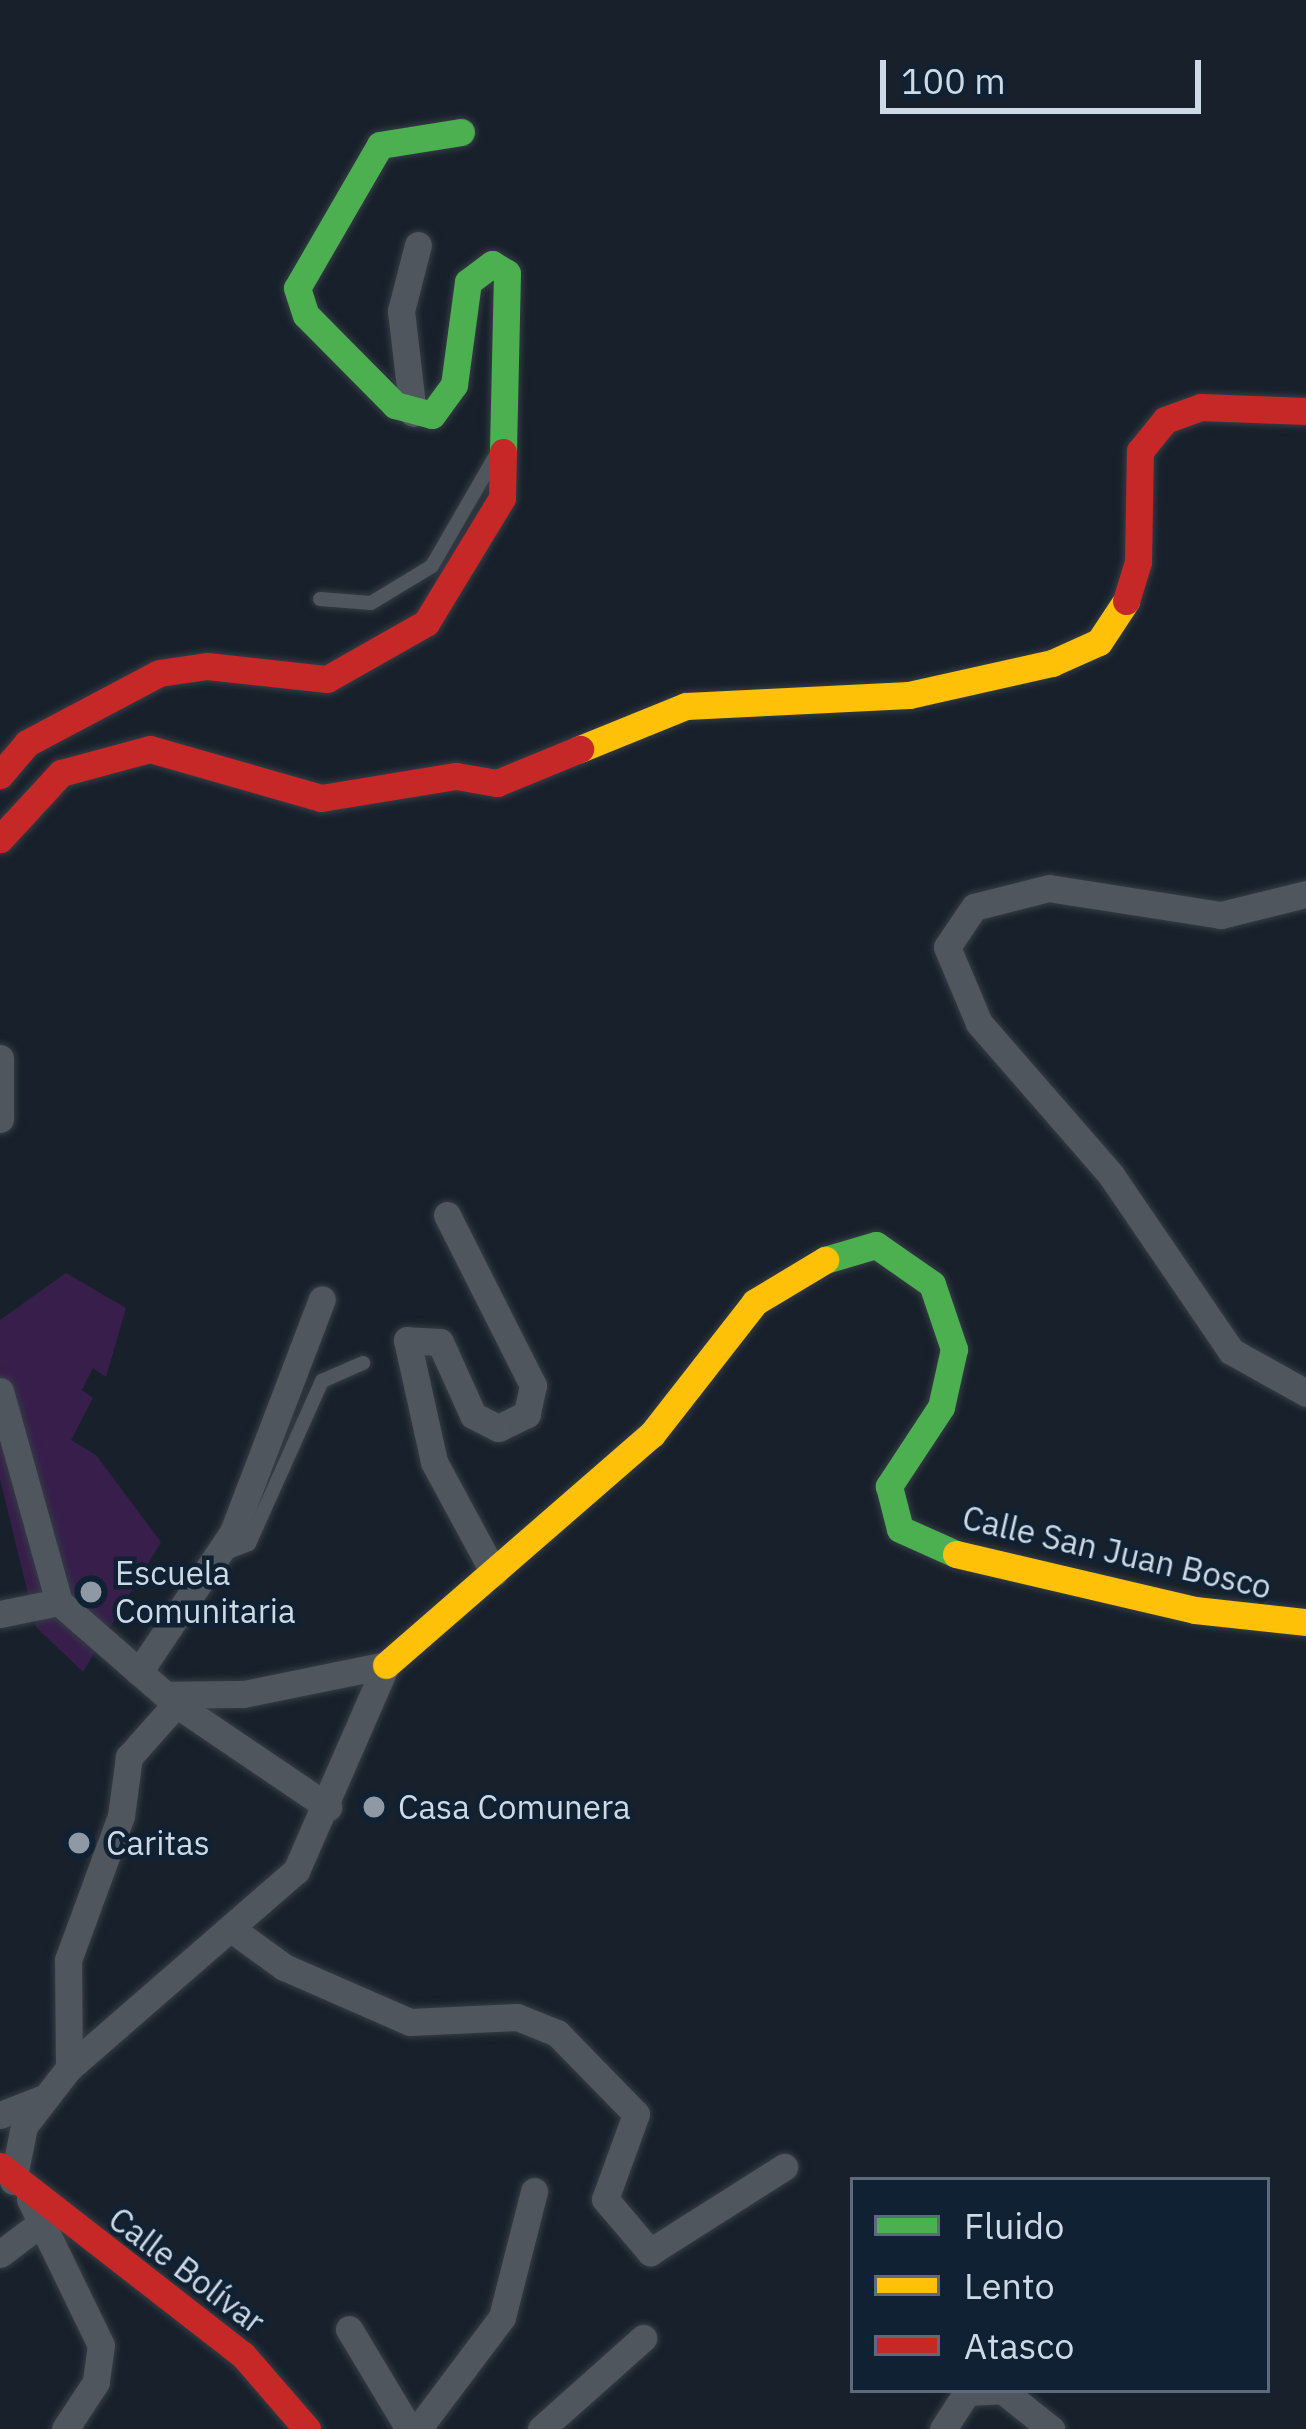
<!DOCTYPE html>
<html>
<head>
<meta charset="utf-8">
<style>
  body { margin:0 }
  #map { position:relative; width:1306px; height:2429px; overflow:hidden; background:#18212b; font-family:"IBM Plex Sans",sans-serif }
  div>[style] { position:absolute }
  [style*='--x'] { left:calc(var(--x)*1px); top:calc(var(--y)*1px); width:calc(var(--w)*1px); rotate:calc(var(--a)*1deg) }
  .green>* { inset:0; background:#381f4b }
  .roads { filter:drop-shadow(0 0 3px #353c45) drop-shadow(0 0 3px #353c45) }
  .lane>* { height:14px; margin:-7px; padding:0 7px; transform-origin:7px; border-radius:7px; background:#4f565d }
  .street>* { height:27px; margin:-13.5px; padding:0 13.5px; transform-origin:13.5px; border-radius:13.5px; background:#4f565d }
  .fast>* { height:27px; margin:-13.5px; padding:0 13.5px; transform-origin:13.5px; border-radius:13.5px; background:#4caf50 }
  .slow>* { height:27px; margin:-13.5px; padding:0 13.5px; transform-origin:13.5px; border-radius:13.5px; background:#ffc107 }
  .jam>* { height:27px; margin:-13.5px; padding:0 13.5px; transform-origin:13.5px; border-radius:13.5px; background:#c62828 }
  .dots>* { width:33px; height:33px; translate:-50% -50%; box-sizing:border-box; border:6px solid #102133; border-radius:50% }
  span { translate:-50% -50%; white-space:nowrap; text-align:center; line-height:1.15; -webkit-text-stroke:9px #102133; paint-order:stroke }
  .street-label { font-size:33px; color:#ced9e6 }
  .poi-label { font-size:33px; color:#ced9e6 }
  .left { translate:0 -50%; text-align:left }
  .legend { position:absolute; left:850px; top:2177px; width:420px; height:216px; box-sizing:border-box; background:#102133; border:3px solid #5c6b7b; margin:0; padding:15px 21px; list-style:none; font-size:36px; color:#ced9e6 }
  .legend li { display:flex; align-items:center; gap:24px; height:60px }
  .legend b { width:60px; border:3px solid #5c6b7b }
  .scale { position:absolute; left:880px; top:60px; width:321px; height:54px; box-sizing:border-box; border:6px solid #ced9e6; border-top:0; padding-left:15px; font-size:36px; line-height:42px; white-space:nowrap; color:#ced9e6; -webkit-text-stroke:9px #102133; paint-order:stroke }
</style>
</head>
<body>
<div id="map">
  <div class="green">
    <div style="clip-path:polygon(66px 1273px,126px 1308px,106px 1377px,93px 1368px,82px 1390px,93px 1398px,71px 1440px,96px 1455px,161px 1542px,83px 1672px,36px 1627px,0 1479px,0 1320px)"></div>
  </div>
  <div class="roads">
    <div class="lane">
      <div style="--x:320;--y:599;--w:51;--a:4.5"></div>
      <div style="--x:371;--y:603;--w:71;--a:-31.2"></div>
      <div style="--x:432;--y:566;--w:126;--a:-60"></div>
      <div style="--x:223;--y:1554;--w:28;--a:-21"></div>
      <div style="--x:249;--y:1544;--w:179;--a:-65.9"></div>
      <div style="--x:322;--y:1381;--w:45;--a:-23.7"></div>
    </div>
    <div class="street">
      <div style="--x:413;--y:413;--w:103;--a:-96.7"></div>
      <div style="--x:401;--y:311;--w:68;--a:-75.6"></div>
      <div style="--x:1306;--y:894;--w:88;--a:166.1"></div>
      <div style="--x:1221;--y:915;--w:174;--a:-171.1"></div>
      <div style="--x:1049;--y:888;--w:77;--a:165.8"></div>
      <div style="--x:974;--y:907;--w:48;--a:124"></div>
      <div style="--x:947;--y:947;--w:82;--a:67.2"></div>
      <div style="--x:979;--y:1023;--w:201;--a:49"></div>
      <div style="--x:1111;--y:1175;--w:213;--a:55.7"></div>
      <div style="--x:1231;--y:1351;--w:86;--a:29.2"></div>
      <div style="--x:0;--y:1058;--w:61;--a:90"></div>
      <div style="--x:447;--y:1215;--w:191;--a:63.2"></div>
      <div style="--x:533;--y:1385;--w:30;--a:102"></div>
      <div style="--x:527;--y:1414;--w:32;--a:154"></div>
      <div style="--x:498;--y:1428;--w:28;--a:-153"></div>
      <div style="--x:473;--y:1415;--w:80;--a:-114.3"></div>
      <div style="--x:440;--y:1342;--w:33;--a:-177"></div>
      <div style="--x:407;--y:1340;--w:125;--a:77.5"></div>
      <div style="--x:434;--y:1462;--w:126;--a:61.6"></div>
      <div style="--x:0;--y:1391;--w:219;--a:74.4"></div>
      <div style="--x:59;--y:1602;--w:155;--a:41.1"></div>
      <div style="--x:176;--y:1704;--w:184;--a:34.1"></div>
      <div style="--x:0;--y:1614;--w:60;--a:-11.5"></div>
      <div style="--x:139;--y:1672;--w:169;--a:-56.1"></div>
      <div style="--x:233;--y:1532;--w:249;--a:-69.1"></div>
      <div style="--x:237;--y:1933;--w:58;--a:35.9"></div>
      <div style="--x:284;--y:1967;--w:137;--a:23.6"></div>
      <div style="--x:410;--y:2022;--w:107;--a:-2.7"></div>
      <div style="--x:517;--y:2017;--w:43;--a:21.8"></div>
      <div style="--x:557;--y:2033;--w:113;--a:45.7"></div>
      <div style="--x:636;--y:2114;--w:90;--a:110"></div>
      <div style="--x:605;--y:2199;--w:70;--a:49.7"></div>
      <div style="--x:650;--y:2252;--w:159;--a:-32.4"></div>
      <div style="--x:69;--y:2068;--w:108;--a:-90.5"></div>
      <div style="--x:68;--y:1960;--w:153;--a:-69.8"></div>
      <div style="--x:121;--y:1816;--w:60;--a:-82.3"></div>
      <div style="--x:129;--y:1757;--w:71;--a:-48.4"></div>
      <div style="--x:0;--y:2115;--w:44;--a:-21.3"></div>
      <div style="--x:13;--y:2181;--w:56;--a:-78.7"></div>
      <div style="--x:24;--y:2126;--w:73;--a:-52.2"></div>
      <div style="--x:69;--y:2068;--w:301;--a:-41"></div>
      <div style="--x:296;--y:1871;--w:225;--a:-66.4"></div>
      <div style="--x:386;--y:1665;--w:146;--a:168.5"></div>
      <div style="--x:243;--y:1694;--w:77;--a:179.3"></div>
      <div style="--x:30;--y:2199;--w:162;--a:64.1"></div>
      <div style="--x:101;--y:2345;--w:37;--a:98"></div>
      <div style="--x:96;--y:2382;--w:56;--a:123.4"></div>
      <div style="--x:0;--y:2254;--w:46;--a:-37.1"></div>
      <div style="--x:349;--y:2329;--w:117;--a:59"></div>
      <div style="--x:418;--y:2429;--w:140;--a:-53.1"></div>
      <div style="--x:502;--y:2317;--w:130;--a:-75.7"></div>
      <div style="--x:541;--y:2429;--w:137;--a:-41.7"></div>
      <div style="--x:943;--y:2429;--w:44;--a:-57"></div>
      <div style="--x:967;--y:2392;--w:35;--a:-3"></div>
      <div style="--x:1002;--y:2390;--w:63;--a:38.5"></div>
    </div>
    <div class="fast">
      <div style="--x:461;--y:132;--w:82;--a:170.9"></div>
      <div style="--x:380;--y:145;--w:165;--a:120.1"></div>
      <div style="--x:297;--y:288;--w:28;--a:72"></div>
      <div style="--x:306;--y:315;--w:127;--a:45.3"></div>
      <div style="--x:395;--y:405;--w:38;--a:15"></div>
      <div style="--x:432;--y:415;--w:37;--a:-54"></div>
      <div style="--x:454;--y:385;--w:104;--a:-82.3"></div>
      <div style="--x:468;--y:282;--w:30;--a:-37"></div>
      <div style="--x:492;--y:264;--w:17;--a:31"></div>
      <div style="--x:507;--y:273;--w:179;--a:91.3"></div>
      <div style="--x:825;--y:1260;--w:53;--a:-16.4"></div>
      <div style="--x:876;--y:1245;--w:68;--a:34.9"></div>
      <div style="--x:932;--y:1284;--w:69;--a:71.3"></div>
      <div style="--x:954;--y:1349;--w:59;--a:102.6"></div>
      <div style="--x:941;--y:1407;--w:95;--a:123.4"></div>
      <div style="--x:889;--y:1486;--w:44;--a:75.7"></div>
      <div style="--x:900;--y:1529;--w:61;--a:24.1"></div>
    </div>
    <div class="slow">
      <div style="--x:580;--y:749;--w:114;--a:-22.1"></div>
      <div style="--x:686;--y:706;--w:223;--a:-2.8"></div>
      <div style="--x:909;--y:695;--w:147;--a:-12.6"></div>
      <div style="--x:1052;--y:663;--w:51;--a:-24.1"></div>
      <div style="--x:1099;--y:642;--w:49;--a:-56.6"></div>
      <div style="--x:956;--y:1554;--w:245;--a:13.2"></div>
      <div style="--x:1195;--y:1610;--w:112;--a:6.2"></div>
      <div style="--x:386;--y:1665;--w:352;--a:-41"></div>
      <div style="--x:652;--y:1434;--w:167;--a:-52"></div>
      <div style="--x:755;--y:1302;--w:82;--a:-31"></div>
    </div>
    <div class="jam">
      <div style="--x:1126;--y:601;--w:41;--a:-72.9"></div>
      <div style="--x:1138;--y:562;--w:111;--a:-89"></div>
      <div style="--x:1140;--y:451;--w:40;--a:-51"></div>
      <div style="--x:1165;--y:420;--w:38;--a:-20"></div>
      <div style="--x:1201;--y:407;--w:105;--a:2.2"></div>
      <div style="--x:0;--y:775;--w:42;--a:-49.8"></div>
      <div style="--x:27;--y:743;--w:149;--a:-27.9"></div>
      <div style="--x:159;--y:673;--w:49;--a:-8.3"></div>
      <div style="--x:207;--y:666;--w:121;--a:6.2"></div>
      <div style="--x:327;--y:679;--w:114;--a:-29.5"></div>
      <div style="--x:426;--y:623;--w:146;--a:-58.7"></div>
      <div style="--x:502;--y:498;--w:46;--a:-88.8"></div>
      <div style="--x:0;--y:839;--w:90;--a:-47.3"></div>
      <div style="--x:61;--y:773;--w:92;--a:-15.1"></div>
      <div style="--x:150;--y:749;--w:178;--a:16"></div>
      <div style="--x:321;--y:798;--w:137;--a:-9.3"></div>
      <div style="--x:456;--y:776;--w:42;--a:9.7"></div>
      <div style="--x:497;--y:783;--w:90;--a:-22.3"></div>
      <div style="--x:0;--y:2166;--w:308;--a:37.9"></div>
      <div style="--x:243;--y:2355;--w:98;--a:49.1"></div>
    </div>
  </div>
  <div class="dots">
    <div style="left:91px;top:1592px;background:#8e99a5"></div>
    <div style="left:374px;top:1807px;background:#8e99a5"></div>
    <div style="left:79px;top:1843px;background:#8e99a5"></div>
  </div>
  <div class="street-label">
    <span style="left:1117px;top:1552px;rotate:13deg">Calle San Juan Bosco</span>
    <span style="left:187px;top:2270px;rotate:37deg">Calle Bolívar</span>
  </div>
  <div class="poi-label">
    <span class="left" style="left:115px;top:1592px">Escuela<br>Comunitaria</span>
    <span class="left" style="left:398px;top:1807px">Casa Comunera</span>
    <span class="left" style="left:106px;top:1843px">Caritas</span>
  </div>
  <ul class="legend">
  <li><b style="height:15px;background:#4caf50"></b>Fluido</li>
  <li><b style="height:15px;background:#ffc107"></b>Lento</li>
  <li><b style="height:15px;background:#c62828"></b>Atasco</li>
  </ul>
  <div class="scale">100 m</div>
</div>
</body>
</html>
